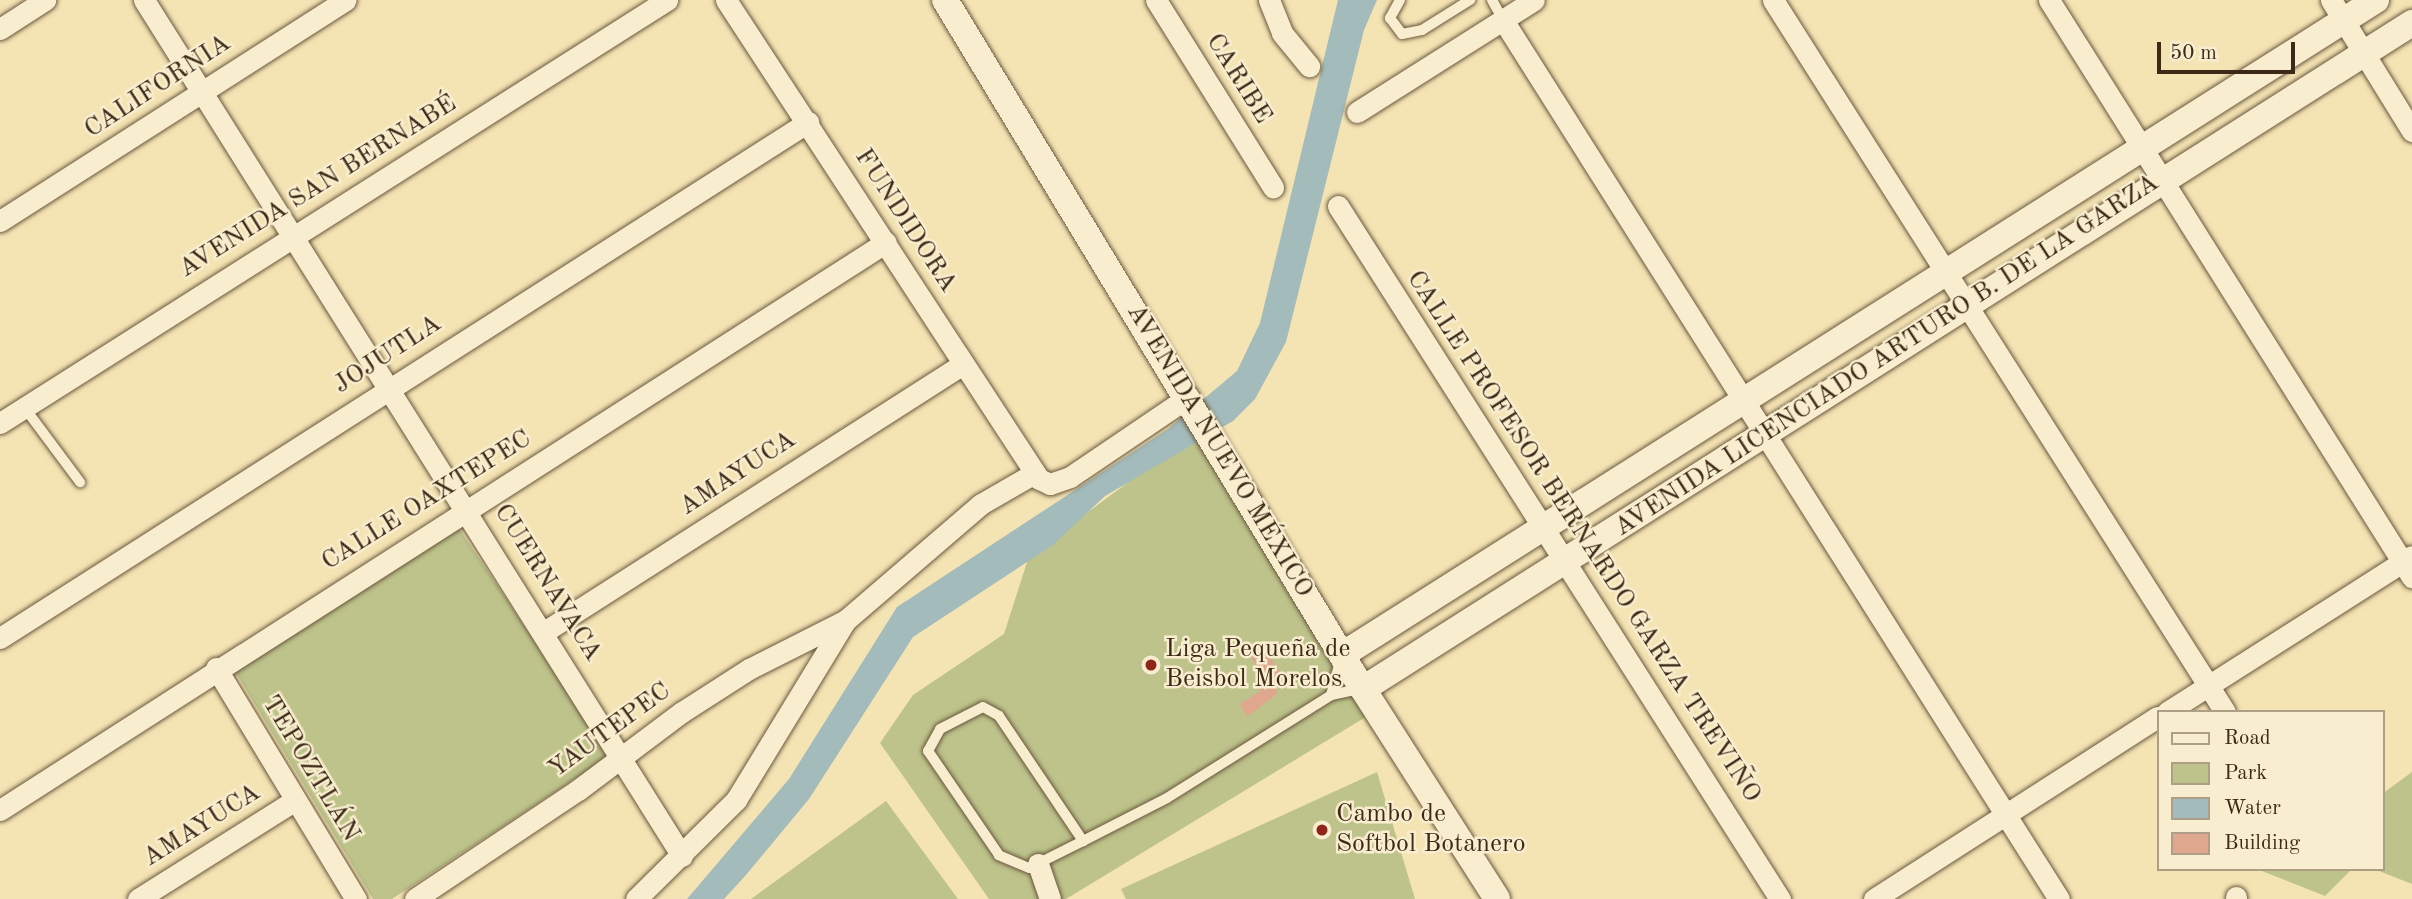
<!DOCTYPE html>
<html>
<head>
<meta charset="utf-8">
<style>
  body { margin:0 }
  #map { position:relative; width:2412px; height:899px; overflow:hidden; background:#f4e3b3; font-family:"Old Standard TT",serif }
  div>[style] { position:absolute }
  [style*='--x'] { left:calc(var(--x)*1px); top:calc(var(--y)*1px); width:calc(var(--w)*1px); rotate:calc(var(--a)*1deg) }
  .green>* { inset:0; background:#bdc38b }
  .water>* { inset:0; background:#a3bbba }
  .building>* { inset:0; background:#e0a78f }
  .roads { filter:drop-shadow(0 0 2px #6a583e) drop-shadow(0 0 2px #6a583e) }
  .service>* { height:10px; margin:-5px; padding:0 5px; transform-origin:5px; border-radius:5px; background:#f8edce }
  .minor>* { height:21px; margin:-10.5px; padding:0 10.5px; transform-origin:10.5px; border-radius:10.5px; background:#f8edce }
  .tertiary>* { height:26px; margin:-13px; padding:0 13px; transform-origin:13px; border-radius:13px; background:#f8edce }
  .dots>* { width:19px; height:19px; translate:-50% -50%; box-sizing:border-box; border:4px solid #f8edce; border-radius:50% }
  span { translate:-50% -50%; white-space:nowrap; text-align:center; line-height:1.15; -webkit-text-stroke:5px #f8edce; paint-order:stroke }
  .street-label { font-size:26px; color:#3c2917 }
  .poi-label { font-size:26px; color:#3c2917 }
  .left { translate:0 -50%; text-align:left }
  .legend { position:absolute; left:2157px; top:710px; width:228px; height:161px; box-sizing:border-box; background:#f8edce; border:2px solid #ad9f85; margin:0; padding:9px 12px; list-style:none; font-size:21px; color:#3c2917 }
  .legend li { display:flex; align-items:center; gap:14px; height:35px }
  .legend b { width:35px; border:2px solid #ad9f85 }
  .scale { position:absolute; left:2157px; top:42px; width:138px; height:32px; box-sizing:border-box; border:4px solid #3c2917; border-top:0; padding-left:9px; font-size:21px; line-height:24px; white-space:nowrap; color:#3c2917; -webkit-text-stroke:5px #f8edce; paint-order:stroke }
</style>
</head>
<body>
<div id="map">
  <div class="green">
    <div style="clip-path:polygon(1193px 434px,1374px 712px,1066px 899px,989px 899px,880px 743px,913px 695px,1004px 634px,1029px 556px)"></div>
    <div style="clip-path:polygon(458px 527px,611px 755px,392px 899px,373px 899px,233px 668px)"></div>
    <div style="clip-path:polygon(1377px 772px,1415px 899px,1126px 899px,1121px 889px)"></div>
    <div style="clip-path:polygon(2412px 772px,2412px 884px,2374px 869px,2382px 869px,2382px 794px)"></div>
    <div style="clip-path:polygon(886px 801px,958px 899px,751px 899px)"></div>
    <div style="clip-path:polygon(2257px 869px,2352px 869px,2325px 896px)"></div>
  </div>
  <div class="water">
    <div style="clip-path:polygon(1338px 0,1377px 0,1364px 30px,1286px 342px,1255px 399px,1233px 421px,1105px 496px,1053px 545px,913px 637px,809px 799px,746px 875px,724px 899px,687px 899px,789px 779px,897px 607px,1168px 429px,1237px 371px,1260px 323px)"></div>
  </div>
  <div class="building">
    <div style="clip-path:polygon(1264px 648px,1280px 672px,1276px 695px,1247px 717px,1240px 704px,1260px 691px,1263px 677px,1251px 657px)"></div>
  </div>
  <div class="roads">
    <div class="service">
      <div style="--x:1400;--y:0;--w:21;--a:119"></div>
      <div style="--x:1390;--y:18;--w:20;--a:53"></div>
      <div style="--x:1402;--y:34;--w:20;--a:-11"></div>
      <div style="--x:1422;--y:30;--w:57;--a:-32"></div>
      <div style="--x:1492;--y:0;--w:23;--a:61"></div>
      <div style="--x:24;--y:407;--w:94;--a:53.3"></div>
      <div style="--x:1331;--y:695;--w:38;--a:-75"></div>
      <div style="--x:983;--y:707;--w:18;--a:29"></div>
      <div style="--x:999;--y:716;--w:151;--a:56.1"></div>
      <div style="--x:1083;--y:841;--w:60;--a:153.4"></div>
      <div style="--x:1029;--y:868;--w:33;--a:-157"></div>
      <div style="--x:999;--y:855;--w:126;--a:-124.3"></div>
      <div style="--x:928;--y:751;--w:25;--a:-61"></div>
      <div style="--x:940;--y:729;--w:48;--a:-27.1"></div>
      <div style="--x:1083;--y:841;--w:94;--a:-27.1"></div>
      <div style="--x:1167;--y:798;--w:194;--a:-32.1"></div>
      <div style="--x:1331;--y:695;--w:30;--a:-12"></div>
    </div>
    <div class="minor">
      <div style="--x:144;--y:0;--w:1011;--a:57.85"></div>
      <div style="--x:726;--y:0;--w:572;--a:56.84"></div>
      <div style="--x:1039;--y:479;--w:12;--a:24"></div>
      <div style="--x:1050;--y:484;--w:21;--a:-19"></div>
      <div style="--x:1070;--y:477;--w:143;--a:-34.1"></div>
      <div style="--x:1156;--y:0;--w:221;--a:58"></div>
      <div style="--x:1269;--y:0;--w:35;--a:68"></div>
      <div style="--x:1282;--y:33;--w:43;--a:50.7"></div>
      <div style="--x:1773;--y:0;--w:843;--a:57.59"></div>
      <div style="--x:2049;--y:0;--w:682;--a:57.83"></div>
      <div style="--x:2331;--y:0;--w:154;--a:58.3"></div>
      <div style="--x:1503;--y:20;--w:1040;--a:57.69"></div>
      <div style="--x:0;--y:29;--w:54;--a:-32.8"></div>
      <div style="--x:1357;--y:112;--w:209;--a:-32.3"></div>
      <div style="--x:1338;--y:206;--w:822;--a:57.47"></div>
      <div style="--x:0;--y:221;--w:410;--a:-32.6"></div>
      <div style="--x:0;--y:423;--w:790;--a:-32.38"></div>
      <div style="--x:544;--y:632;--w:497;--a:-32.6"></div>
      <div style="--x:0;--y:638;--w:959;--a:-32.56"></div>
      <div style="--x:216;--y:668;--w:270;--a:58.8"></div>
      <div style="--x:2167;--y:712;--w:290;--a:-32.5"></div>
      <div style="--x:0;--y:810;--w:1052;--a:-32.66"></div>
      <div style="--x:1038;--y:864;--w:37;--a:71"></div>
      <div style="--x:138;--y:899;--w:186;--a:-32.2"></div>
      <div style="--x:415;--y:899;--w:196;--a:-33.8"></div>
      <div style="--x:578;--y:790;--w:130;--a:-36.9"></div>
      <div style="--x:682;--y:712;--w:80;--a:-32.7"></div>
      <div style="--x:749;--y:669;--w:109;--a:-26.8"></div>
      <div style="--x:636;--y:899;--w:141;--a:-44.7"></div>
      <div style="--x:736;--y:800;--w:211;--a:-58.6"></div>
      <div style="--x:846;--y:620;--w:178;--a:-40.7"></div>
      <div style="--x:981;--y:504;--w:60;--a:-30"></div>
      <div style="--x:1874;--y:899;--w:337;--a:-32.7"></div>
      <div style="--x:2236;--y:899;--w:2;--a:-90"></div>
    </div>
    <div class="tertiary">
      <div style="--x:945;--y:0;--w:786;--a:58.8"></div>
      <div style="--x:1352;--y:672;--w:269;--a:57.4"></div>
      <div style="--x:1342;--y:655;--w:1224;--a:-32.35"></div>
      <div style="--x:1363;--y:689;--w:1243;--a:-32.41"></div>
    </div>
  </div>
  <div class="dots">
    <div style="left:1151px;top:665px;background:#8f2418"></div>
    <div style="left:1322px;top:830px;background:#8f2418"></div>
  </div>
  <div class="street-label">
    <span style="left:1238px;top:79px;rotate:58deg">CARIBE</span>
    <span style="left:158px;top:87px;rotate:-33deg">CALIFORNIA</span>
    <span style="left:318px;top:187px;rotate:-32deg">AVENIDA SAN BERNABÉ</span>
    <span style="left:905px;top:221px;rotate:57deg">FUNDIDORA</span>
    <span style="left:388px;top:355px;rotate:-33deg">JOJUTLA</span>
    <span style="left:1887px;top:356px;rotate:-33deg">AVENIDA LICENCIADO ARTURO B. DE LA GARZA</span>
    <span style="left:1219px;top:451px;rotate:59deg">AVENIDA NUEVO MÉXICO</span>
    <span style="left:738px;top:474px;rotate:-33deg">AMAYUCA</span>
    <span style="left:427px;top:501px;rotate:-32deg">CALLE OAXTEPEC</span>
    <span style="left:1583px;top:537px;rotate:57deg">CALLE PROFESOR BERNARDO GARZA TREVIÑO</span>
    <span style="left:547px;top:583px;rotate:58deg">CUERNAVACA</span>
    <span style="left:610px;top:731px;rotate:-36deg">YAUTEPEC</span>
    <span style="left:310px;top:769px;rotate:59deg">TEPOZTLÁN</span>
    <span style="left:202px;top:826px;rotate:-32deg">AMAYUCA</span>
  </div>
  <div class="poi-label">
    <span class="left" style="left:1165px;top:665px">Liga Pequeña de<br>Beisbol Morelos</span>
    <span class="left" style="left:1336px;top:830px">Cambo de<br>Softbol Botanero</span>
  </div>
  <ul class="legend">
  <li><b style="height:9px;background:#f8edce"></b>Road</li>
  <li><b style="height:19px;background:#bdc38b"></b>Park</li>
  <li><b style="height:19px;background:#a3bbba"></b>Water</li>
  <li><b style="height:19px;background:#e0a78f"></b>Building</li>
  </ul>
  <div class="scale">50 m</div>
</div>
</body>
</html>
